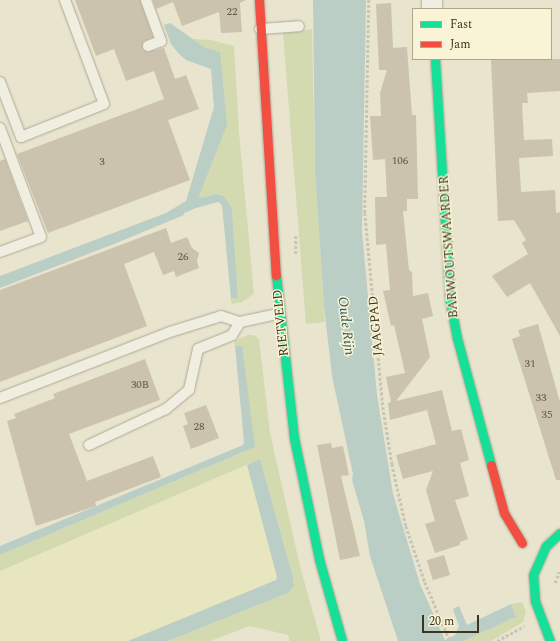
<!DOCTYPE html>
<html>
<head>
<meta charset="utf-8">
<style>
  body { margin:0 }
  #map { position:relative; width:560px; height:641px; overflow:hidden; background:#e8e4ce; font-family:Spectral,serif }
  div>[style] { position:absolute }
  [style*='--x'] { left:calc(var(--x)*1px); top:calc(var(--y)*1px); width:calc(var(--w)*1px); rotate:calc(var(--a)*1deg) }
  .farmland>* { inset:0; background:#e8e6be }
  .green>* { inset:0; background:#d3dab0 }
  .water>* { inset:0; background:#bacec5 }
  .building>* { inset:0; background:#ccc3af; transform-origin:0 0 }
  .path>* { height:2.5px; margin-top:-1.25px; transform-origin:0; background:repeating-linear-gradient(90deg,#c8c5b7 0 3px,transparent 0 5px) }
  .roads { filter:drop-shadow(0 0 1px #ada997) drop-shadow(0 0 1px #ada997) }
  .lane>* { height:10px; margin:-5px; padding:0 5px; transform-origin:5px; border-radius:5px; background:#f0ede1 }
  .street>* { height:20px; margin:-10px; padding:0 10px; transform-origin:10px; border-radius:10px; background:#f0ede1 }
  .fast>* { height:9px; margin:-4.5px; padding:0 4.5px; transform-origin:4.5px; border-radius:4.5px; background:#16e098 }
  .jam>* { height:9px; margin:-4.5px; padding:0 4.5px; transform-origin:4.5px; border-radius:4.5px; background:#f24e42 }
  span { translate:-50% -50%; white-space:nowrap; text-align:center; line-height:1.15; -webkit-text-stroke:3px #f9f4d5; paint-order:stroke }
  .number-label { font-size:11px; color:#615742 }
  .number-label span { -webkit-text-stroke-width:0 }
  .street-label { font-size:13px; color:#3d331e }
  .water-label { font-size:14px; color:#2c595e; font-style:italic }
  .legend { position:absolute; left:412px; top:8px; width:140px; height:52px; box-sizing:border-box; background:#f9f4d5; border:1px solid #aea78c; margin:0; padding:5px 7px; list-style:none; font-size:12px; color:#3d331e }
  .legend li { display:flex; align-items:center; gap:8px; height:20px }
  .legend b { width:20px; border:1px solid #aea78c }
  .scale { position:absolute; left:422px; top:615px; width:57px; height:18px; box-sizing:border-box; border:2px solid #3d331e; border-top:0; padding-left:5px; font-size:12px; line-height:14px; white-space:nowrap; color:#3d331e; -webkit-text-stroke:3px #f9f4d5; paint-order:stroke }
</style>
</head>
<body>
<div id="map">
  <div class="farmland">
    <div style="clip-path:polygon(247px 465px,277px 577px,276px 580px,128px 641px,0 641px,0 571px)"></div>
  </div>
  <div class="green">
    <div style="clip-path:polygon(312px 29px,315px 171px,325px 322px,306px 324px,283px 33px)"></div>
    <div style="clip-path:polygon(192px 39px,211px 40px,234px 46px,239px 132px,254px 294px,242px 302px,232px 304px,231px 299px,238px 298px,232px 209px,215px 194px,202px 198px,199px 196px,221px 140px,220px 52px,204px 47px)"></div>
    <div style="clip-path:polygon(248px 335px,253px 335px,259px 339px,270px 433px,300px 566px,321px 641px,290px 641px,288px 635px,250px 626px,210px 641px,168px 641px,288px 593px,294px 586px,293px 577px,260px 459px,0 571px,0 555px,255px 447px,239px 346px,235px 346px,234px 341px)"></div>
    <div style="clip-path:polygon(522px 602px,526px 612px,523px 622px,491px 641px,463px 641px,516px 617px,511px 604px)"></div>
  </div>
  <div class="water">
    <div style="clip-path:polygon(313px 0,366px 0,362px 231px,377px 395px,393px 494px,420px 584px,445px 640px,455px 635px,459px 626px,453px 609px,459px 606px,467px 625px,511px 604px,516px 617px,463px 641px,398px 641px,370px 556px,364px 521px,352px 480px,353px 474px,332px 376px,324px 306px,315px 171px)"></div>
    <div style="clip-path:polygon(170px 23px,204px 47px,220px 52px,227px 125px,199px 196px,202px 198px,215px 194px,224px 196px,232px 209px,238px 298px,231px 299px,222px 205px,218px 202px,196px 208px,184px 213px,184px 215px,114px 244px,0 288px,0 276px,166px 213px,186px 201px,214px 107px,211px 69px,186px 60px,178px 53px,171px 44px,164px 25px)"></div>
    <div style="clip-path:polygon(235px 346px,242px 346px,255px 447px,0 555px,0 546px,243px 445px,244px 442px)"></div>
    <div style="clip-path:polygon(260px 459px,293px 577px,294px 586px,288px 593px,168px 641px,128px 641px,276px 580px,277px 577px,247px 465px)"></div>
  </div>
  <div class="building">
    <div style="clip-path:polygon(75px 0,140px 0,153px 37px,143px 42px,142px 49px,147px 52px,164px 48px,175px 79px,186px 75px,199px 109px,168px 120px,190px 180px,48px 233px,17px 154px,164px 99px,154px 71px,126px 81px,114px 49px,96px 56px)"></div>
    <div style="clip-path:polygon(153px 0,246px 0,240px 3px,242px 32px,221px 33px,219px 12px,182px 26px,173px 2px,156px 9px)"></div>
    <div style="clip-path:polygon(391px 3px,393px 48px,407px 47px,412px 115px,416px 115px,418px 199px,407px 199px,407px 211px,403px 211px,409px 270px,412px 272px,413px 296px,428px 293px,433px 316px,422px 319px,430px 357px,396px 401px,442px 390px,452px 431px,461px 429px,469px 460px,460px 463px,469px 496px,455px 500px,468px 539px,460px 542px,460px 545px,435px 553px,425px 524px,435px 521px,426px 490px,433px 471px,403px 479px,396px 455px,436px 444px,427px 410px,390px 420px,388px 403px,391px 402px,386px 377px,405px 373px,394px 325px,391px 326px,383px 291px,390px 290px,386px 244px,376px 245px,375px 197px,387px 197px,385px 159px,373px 160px,370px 116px,381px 116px,380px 93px,387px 70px,379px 70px,376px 4px)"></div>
    <div style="clip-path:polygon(491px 59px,560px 59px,560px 91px,527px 93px,528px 103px,522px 103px,524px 140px,552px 139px,553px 156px,519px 158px,521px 192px,555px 190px,556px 213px,560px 212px,560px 336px,530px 283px,507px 297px,492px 276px,528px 254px,522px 243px,526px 240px,514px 220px,498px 221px)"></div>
    <div style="clip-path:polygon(5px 159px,28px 221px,0 231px,0 161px)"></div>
    <div style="clip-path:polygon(166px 228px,171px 243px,187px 237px,192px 248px,199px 253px,197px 261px,199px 268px,176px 277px,174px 271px,163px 275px,154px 252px,124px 264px,147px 326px,0 382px,0 290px)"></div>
    <div style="clip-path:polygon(538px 324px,560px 402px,560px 480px,556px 480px,512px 339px,520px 336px,518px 330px)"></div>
    <div style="clip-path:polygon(145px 359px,160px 400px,69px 434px,87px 481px,153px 456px,161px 477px,95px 502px,96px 506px,36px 526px,7px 421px,16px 418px,14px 414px,55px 398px,53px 394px)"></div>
    <div style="clip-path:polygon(206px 405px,219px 438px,191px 449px,183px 426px,188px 424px,184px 413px)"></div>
    <div style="clip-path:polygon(331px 443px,332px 448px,343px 446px,349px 475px,341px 476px,360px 556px,340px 560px,317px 445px)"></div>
    <div style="left:444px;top:555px;width:21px;height:18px;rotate:73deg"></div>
  </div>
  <div class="path">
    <div style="--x:369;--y:0;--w:213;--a:91.1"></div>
    <div style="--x:365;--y:213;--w:195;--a:84.7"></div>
    <div style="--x:383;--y:407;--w:58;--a:81"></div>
    <div style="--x:392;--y:464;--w:64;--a:77.3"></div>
    <div style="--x:406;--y:526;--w:59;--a:71.3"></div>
    <div style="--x:425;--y:582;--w:64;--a:67"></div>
    <div style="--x:296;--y:236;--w:19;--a:90"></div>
    <div style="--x:555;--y:583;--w:12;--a:-70"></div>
    <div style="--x:497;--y:641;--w:31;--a:-29"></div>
  </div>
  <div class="roads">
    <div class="lane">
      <div style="--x:146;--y:0;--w:44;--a:69.9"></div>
      <div style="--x:161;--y:41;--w:14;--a:159"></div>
      <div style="--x:260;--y:29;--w:39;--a:-4"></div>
      <div style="--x:0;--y:82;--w:59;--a:69.1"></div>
      <div style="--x:21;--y:137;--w:89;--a:-21.7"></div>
      <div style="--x:104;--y:104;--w:111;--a:-110.6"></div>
      <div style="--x:0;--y:128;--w:116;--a:69.4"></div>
      <div style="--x:41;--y:237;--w:44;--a:159.9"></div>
      <div style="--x:0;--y:398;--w:182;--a:-21.2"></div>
      <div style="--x:170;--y:332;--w:53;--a:-17.4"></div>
      <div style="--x:221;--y:316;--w:20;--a:18"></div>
      <div style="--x:240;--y:322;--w:40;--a:-12"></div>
      <div style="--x:89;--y:445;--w:85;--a:-25.1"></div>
      <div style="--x:166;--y:409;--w:30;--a:-40"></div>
      <div style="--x:189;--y:390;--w:42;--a:-77.6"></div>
      <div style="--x:198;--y:349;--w:37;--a:-22"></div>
      <div style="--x:232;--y:335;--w:15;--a:-58"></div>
    </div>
    <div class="street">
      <div style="--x:432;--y:0;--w:9;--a:90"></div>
    </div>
    <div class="fast">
      <div style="--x:435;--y:59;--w:243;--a:86.5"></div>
      <div style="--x:450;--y:302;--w:37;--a:79"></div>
      <div style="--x:457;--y:338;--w:131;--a:75"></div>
      <div style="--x:276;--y:275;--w:164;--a:83.7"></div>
      <div style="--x:294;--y:438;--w:124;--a:78.3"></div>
      <div style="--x:319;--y:559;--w:85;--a:74.3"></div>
      <div style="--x:550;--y:641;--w:43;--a:-110.6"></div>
      <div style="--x:535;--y:601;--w:26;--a:-94"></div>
      <div style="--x:533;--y:575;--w:32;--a:-66"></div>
      <div style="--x:546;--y:546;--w:19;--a:-43"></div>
    </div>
    <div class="jam">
      <div style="--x:259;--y:0;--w:276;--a:86.5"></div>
      <div style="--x:491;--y:465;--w:50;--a:74.8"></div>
      <div style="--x:504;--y:513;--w:35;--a:59"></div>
    </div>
  </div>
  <div class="number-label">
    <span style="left:232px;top:12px">22</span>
    <span style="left:400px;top:161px">106</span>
    <span style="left:102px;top:162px">3</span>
    <span style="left:183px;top:257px">26</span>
    <span style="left:530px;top:364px">31</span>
    <span style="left:140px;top:385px">30B</span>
    <span style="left:541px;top:398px">33</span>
    <span style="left:547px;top:415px">35</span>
    <span style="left:199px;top:427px">28</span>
  </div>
  <div class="street-label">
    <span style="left:449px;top:247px;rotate:-94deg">BARWOUTSWAARDER</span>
    <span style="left:281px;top:323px;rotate:-96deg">RIETVELD</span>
    <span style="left:376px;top:326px;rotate:-95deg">JAAGPAD</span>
  </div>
  <div class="water-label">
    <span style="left:346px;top:326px;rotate:83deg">Oude Rijn</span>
  </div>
  <ul class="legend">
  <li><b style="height:5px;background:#16e098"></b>Fast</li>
  <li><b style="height:5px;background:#f24e42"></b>Jam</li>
  </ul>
  <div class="scale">20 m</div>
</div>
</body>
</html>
